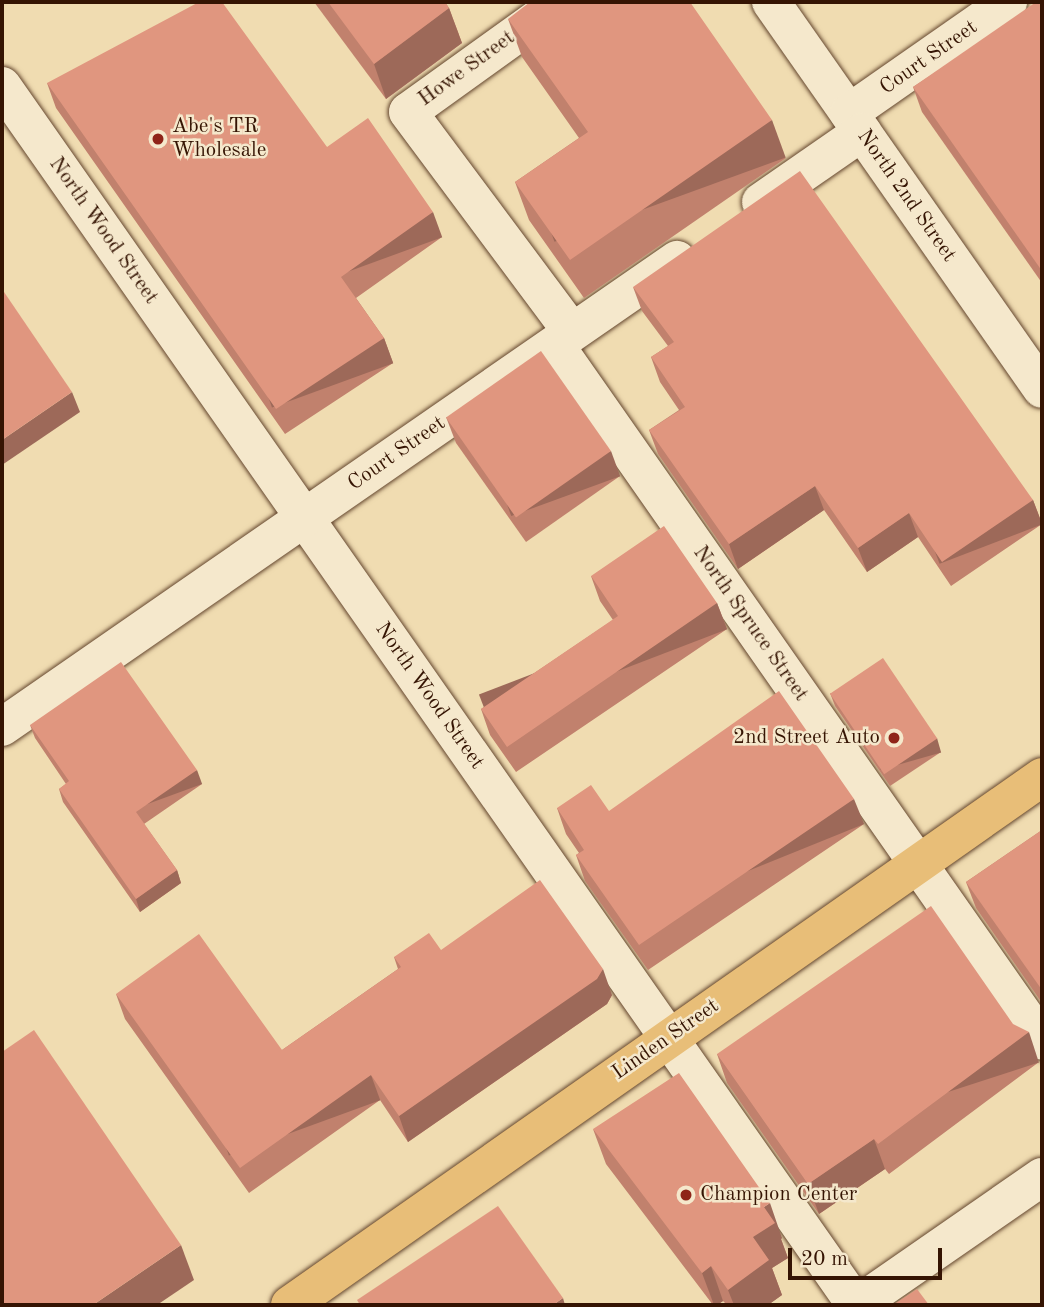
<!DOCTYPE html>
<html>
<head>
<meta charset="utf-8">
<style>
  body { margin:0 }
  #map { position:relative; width:1044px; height:1307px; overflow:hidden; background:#f0dcb1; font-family:"Old Standard TT",serif }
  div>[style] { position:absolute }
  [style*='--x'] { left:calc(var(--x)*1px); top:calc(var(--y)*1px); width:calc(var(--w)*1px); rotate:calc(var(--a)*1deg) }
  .roads { filter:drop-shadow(0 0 2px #64462e) drop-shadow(0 0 2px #64462e) }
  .minor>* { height:38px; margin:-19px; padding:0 19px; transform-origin:19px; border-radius:19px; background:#f5e8cc }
  .major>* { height:38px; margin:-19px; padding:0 19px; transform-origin:19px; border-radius:19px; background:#e8be78 }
  .wall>* { inset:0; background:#c1816d }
  .shaded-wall>* { inset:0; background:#9d6959; transform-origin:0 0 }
  .building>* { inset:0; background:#e0967f; transform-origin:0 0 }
  .dots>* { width:19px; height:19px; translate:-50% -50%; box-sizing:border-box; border:4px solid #f5e8cc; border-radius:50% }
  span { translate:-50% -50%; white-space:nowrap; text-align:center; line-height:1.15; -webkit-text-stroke:5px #f5e8cc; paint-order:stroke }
  .street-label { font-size:21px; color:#351403 }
  .poi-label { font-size:21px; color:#351403 }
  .left { translate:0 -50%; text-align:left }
  .right { translate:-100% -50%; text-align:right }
  .frame { position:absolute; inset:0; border:4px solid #351403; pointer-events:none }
  .scale { position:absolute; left:788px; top:1248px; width:154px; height:32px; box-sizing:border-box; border:4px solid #351403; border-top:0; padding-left:9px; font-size:21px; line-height:24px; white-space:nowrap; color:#351403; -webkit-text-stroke:5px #f5e8cc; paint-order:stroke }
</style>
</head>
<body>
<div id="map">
  <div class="roads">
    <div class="minor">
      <div style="--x:561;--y:2;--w:188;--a:144.3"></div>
      <div style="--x:408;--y:112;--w:274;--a:53.3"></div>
      <div style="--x:771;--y:2;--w:472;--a:55"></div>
      <div style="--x:2;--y:86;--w:1488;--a:54.99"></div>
      <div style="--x:849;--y:113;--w:194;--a:-34.9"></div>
      <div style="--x:761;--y:202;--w:123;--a:-34.7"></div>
      <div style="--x:555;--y:345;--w:849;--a:55.02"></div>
      <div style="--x:2;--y:727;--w:821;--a:-34.68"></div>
      <div style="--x:857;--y:1305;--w:225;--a:-34.7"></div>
    </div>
    <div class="major">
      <div style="--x:290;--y:1305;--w:919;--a:-35.07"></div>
    </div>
  </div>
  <div class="wall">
    <div style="clip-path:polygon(314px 2px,445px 2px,449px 8px,462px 43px,386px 99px)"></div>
    <div style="clip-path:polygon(1042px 2px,1042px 283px,922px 112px,913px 87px)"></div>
    <div style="clip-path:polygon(508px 19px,786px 158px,584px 298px,529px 220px,515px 182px,579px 138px,522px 57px)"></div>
    <div style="clip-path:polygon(47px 83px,327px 147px,442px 237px,356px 298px,384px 338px,393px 363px,285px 434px,56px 108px)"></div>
    <div style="clip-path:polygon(633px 287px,1033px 500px,1042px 524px,951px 586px,918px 537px,867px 572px,824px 510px,738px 569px,658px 454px,649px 430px,679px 410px,660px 382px,651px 357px,668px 346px,642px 311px)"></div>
    <div style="clip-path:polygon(446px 417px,620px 476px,526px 542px,456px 443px)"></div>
    <div style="clip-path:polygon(591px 576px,717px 603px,727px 629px,516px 772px,490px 735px,481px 709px,613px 620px,600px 601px)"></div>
    <div style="clip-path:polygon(830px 693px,941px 752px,890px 786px,835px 706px)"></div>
    <div style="clip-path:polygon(30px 725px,202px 784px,144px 824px,177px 870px,181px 883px,140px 912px,63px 802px,59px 789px,66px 784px,35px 738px)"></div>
    <div style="clip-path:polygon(557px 808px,609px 811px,864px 824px,648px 970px,585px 881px,576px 855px,579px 853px,566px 834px)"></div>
    <div style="clip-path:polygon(1042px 830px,1042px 1003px,976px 908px,966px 882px)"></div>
    <div style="clip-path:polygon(441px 950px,612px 995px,607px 1004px,408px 1142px,380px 1100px,249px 1193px,125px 1019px,116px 994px,282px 1050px,398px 969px,394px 957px)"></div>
    <div style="clip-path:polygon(717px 1054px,1039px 1062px,889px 1174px,885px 1169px,819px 1214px,727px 1083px)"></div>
    <div style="clip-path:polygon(593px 1129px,782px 1238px,781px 1239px,788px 1258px,772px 1268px,782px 1295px,768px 1305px,727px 1305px,723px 1301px,717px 1305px,713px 1305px,606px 1164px)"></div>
  </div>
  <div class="shaded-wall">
    <div style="clip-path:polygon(449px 8px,462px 43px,386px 99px,374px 64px)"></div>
    <div style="left:772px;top:120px;width:40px;height:246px;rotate:70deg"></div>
    <div style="left:433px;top:212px;width:27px;height:113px;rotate:70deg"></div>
    <div style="left:384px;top:338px;width:27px;height:129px;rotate:70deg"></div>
    <div style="clip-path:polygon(72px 392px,80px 412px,2px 465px,2px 440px)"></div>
    <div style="left:611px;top:451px;width:27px;height:116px;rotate:70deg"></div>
    <div style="clip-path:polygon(815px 486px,824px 510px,738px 569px,729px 544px)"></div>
    <div style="left:1033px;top:500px;width:26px;height:110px;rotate:69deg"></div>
    <div style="clip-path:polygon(909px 513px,918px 537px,867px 572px,858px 548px)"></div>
    <div style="left:717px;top:603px;width:28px;height:255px;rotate:69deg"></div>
    <div style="left:937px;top:738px;width:15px;height:63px;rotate:74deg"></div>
    <div style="left:197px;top:770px;width:15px;height:74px;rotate:70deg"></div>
    <div style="left:854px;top:799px;width:27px;height:260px;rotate:68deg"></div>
    <div style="clip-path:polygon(177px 870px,181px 883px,140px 912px,136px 899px)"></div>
    <div style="clip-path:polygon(603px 969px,612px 995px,607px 1004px,408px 1142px,399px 1116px)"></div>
    <div style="left:1029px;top:1032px;width:32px;height:188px;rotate:72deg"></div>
    <div style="left:371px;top:1075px;width:27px;height:161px;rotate:70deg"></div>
    <div style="clip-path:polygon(874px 1139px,885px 1169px,819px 1214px,808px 1184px)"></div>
    <div style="clip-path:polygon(770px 1203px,782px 1238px,781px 1239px,788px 1258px,772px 1268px,782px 1295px,768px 1305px,734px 1305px,728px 1290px,753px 1237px,764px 1207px)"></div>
    <div style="clip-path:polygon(181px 1245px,194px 1280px,157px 1305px,93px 1305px)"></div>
    <div style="clip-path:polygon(711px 1266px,723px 1301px,717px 1305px,714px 1305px,702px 1273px)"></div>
    <div style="clip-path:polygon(563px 1298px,565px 1305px,553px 1305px)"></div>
  </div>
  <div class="building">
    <div style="clip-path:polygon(199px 2px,222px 2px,327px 147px,368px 118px,433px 212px,341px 277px,384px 338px,276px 409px,47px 83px)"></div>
    <div style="clip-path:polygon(328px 2px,445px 2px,449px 8px,374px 64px)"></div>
    <div style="clip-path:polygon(530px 2px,690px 2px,772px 120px,570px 260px,515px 182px,588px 132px,508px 19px)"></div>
    <div style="clip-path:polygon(1036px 2px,1042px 2px,1042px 271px,913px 87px)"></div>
    <div style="clip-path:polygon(800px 171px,1033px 500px,942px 562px,909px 513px,858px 548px,815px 486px,729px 544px,649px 430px,685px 407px,651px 357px,674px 342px,633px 287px)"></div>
    <div style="clip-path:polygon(2px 289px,72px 392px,2px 440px)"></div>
    <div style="left:541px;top:351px;width:122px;height:116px;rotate:55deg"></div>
    <div style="clip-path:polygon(664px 526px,717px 603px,507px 747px,481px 709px,618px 616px,591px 576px)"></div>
    <div style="left:883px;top:658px;width:97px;height:64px;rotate:56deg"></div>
    <div style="clip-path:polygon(121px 662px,197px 770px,136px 812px,177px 870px,136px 899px,59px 789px,69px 781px,30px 725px)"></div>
    <div style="clip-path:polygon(779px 691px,854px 799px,639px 945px,576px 855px,584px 850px,557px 808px,591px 785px,609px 811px)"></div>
    <div style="clip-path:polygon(1042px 830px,1042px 990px,966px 882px)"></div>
    <div style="clip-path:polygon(540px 880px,603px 969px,597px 979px,399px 1116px,371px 1075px,240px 1168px,116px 994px,199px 934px,282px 1050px,401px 967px,394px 957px,429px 933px,441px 950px)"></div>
    <div style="clip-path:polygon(931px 906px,1013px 1024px,1029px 1032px,878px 1144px,874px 1139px,808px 1184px,717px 1054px)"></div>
    <div style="clip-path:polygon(34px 1030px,181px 1245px,93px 1305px,2px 1305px,2px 1052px)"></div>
    <div style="clip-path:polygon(679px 1073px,770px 1203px,764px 1207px,775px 1223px,753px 1237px,769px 1260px,728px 1290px,711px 1266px,702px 1273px,593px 1129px)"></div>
    <div style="clip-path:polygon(498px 1206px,563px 1298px,553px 1305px,360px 1305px,357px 1300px)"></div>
    <div style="clip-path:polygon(917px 1289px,929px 1305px,893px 1305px)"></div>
  </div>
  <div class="dots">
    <div style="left:158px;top:139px;background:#8f2418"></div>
    <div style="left:894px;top:738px;background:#8f2418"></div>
    <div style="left:686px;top:1195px;background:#8f2418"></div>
  </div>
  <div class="street-label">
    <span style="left:929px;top:58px;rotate:-35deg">Court Street</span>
    <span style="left:467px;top:69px;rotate:-36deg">Howe Street</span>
    <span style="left:906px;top:196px;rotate:55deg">North 2nd Street</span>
    <span style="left:103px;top:231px;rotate:55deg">North Wood Street</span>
    <span style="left:397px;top:454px;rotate:-35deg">Court Street</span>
    <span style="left:750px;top:624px;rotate:55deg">North Spruce Street</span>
    <span style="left:429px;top:696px;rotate:55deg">North Wood Street</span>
    <span style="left:666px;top:1040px;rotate:-35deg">Linden Street</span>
  </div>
  <div class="poi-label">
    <span class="left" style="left:172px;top:139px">Abe's TR<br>Wholesale</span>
    <span class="right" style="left:880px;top:738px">2nd Street Auto</span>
    <span class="left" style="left:700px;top:1195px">Champion Center</span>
  </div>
  <div class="frame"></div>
  <div class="scale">20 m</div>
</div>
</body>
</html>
